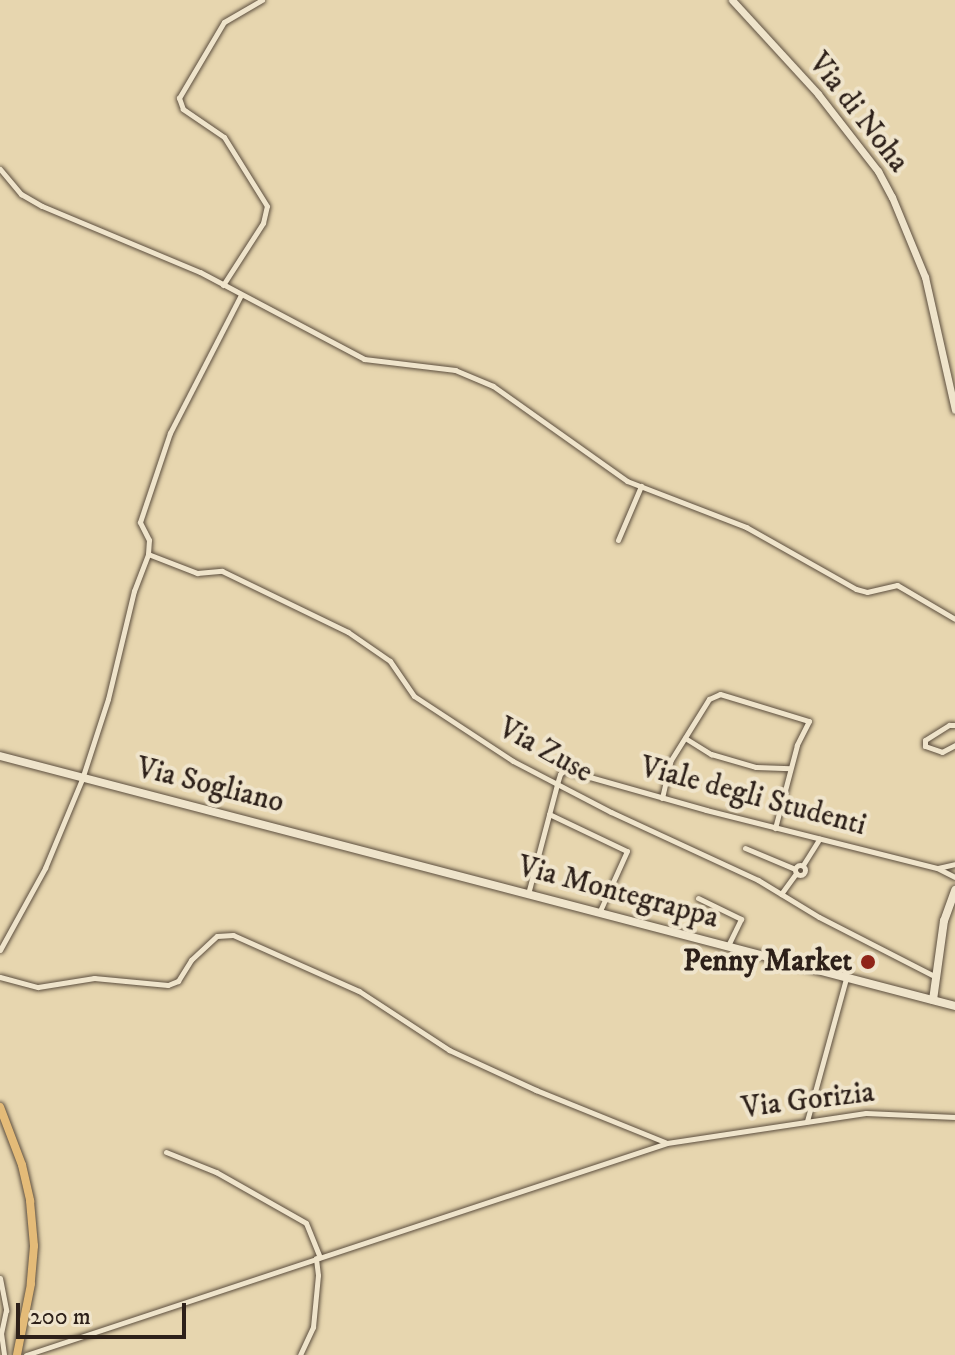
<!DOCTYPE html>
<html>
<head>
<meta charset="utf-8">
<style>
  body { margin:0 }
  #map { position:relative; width:955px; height:1355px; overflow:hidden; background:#e7d6af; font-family:"IM FELL DW Pica",serif }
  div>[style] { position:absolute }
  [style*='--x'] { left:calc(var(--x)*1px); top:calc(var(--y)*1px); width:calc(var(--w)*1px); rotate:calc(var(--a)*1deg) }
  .roads { filter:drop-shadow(0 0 2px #5c4e3e) drop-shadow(0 0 2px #5c4e3e) }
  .minor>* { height:5px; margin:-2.5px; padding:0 2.5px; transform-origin:2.5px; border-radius:2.5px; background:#efe4cb }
  .minor>.ring { margin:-2.5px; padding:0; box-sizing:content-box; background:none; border:5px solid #efe4cb; border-radius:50% }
  .tertiary>* { height:7px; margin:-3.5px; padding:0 3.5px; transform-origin:3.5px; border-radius:3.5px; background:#efe4cb }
  .secondary>* { height:8px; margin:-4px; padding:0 4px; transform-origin:4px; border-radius:4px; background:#efe4cb }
  .primary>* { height:8px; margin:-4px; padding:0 4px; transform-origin:4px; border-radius:4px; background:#e4bb78 }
  .dots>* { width:22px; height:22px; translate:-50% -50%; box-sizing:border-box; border:4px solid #efe4cb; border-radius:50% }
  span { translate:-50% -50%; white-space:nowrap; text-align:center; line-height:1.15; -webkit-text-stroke:8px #efe4cb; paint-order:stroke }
  .street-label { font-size:30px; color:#2d2019 }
  .poi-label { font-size:30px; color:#2d2019; font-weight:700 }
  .right { translate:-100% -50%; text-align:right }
  .scale { position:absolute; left:16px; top:1303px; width:170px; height:36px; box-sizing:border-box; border:4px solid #2d2019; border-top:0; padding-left:10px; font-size:24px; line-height:28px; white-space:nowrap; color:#2d2019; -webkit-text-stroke:6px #efe4cb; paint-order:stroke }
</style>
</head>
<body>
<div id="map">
  <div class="roads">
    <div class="minor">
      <div style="--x:0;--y:169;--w:33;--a:50"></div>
      <div style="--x:21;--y:194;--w:24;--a:30"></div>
      <div style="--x:42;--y:206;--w:171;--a:22.7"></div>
      <div style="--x:200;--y:272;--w:186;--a:27.9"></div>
      <div style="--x:364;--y:359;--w:92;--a:6.9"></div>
      <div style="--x:455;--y:370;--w:41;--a:22.8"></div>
      <div style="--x:493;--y:386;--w:164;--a:35.3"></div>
      <div style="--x:627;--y:481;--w:128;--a:21.1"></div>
      <div style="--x:746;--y:527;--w:126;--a:29.4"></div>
      <div style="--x:856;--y:589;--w:11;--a:15"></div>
      <div style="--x:867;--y:592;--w:31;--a:-13"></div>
      <div style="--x:897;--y:585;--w:67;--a:30.4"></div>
      <div style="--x:223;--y:285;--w:74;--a:-57.2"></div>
      <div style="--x:263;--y:223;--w:17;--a:-77"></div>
      <div style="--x:267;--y:206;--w:81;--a:-121.9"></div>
      <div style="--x:224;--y:137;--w:50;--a:-145.7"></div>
      <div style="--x:183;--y:109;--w:12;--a:-110"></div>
      <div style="--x:179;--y:98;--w:88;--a:-59.4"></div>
      <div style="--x:224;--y:22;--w:44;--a:-30.1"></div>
      <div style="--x:618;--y:540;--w:59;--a:-66.9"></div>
      <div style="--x:148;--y:554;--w:53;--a:21.2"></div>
      <div style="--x:197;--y:573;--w:25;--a:-5"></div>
      <div style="--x:222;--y:571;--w:140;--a:25.8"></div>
      <div style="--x:348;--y:632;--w:51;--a:34.6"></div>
      <div style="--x:390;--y:661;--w:42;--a:55.6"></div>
      <div style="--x:414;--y:696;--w:118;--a:33.3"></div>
      <div style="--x:513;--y:761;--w:110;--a:27.5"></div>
      <div style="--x:611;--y:812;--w:162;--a:24.8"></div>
      <div style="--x:758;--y:880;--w:71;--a:31.2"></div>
      <div style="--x:819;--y:917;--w:131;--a:27.1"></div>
      <div style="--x:955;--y:725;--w:6;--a:180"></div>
      <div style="--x:949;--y:725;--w:28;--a:148"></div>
      <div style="--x:925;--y:740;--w:6;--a:90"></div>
      <div style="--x:925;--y:746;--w:18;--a:19"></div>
      <div style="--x:942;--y:752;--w:15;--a:-28"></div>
      <div style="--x:685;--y:738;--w:31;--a:32"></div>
      <div style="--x:711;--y:754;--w:47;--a:16.1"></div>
      <div style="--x:756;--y:767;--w:34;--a:2"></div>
      <div style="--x:662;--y:798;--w:39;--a:-77"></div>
      <div style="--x:671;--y:760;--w:72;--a:-58.1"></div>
      <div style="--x:709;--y:699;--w:12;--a:-24"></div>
      <div style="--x:720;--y:694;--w:93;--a:16.9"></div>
      <div style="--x:809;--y:721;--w:27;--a:117"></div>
      <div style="--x:797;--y:745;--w:86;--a:104.8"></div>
      <div style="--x:549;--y:814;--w:86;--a:25.4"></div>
      <div style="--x:627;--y:851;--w:68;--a:114.3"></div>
      <div style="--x:745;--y:848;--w:54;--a:22.8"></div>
      <div class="ring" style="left:795px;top:865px;width:5px;height:5px"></div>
      <div style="--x:803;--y:865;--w:31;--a:-58"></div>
      <div style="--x:938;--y:868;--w:17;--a:-13"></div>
      <div style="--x:528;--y:894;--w:114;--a:-75.2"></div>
      <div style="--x:557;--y:784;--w:10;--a:-73"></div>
      <div style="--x:560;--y:774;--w:6;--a:-39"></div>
      <div style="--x:565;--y:770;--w:147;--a:15.8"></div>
      <div style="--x:706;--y:810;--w:238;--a:14.1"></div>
      <div style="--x:937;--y:868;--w:20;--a:27"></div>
      <div style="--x:781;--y:894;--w:26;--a:-54"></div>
      <div style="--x:698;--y:898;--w:48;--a:26"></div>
      <div style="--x:741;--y:919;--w:30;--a:116"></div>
      <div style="--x:0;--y:950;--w:94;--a:-61.2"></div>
      <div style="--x:45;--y:868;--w:96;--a:-67.4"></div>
      <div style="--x:82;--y:779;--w:84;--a:-72"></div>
      <div style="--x:108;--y:699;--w:111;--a:-76.5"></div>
      <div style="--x:134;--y:591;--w:40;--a:-69"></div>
      <div style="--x:148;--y:554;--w:14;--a:-86"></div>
      <div style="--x:149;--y:540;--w:20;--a:-117"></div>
      <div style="--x:140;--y:522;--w:94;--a:-71.4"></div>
      <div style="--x:170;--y:433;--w:155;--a:-62.8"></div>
      <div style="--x:0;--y:977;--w:39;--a:15"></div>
      <div style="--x:38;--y:987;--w:57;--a:-9.1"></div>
      <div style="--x:94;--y:978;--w:74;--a:5.4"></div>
      <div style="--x:168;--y:985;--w:11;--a:-22"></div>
      <div style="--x:178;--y:981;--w:25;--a:-58"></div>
      <div style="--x:191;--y:960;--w:35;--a:-43"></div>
      <div style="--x:217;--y:936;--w:16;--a:-4"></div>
      <div style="--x:233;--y:935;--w:138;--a:24"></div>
      <div style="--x:359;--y:991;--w:108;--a:33.2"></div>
      <div style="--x:449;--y:1050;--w:96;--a:24.7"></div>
      <div style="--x:536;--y:1090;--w:139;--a:22"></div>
      <div style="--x:807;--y:1121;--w:148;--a:-74.7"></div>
      <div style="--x:166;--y:1152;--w:54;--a:21.8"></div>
      <div style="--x:216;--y:1172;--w:103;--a:29.5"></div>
      <div style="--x:306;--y:1223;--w:37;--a:68"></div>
      <div style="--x:0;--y:1278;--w:33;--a:79"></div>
      <div style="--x:6;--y:1310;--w:24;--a:102"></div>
      <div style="--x:1;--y:1333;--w:22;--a:82"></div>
      <div style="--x:26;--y:1355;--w:675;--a:-18.3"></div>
      <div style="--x:667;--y:1143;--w:201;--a:-8.6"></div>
      <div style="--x:866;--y:1113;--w:89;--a:2.6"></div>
      <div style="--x:300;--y:1355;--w:31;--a:-65"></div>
      <div style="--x:313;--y:1327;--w:52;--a:-84.5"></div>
      <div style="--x:318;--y:1275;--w:17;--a:-97"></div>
    </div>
    <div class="tertiary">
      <div style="--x:732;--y:0;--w:127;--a:47.5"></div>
      <div style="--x:818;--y:94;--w:98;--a:52.1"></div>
      <div style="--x:878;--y:171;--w:30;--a:62"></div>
      <div style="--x:892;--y:197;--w:87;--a:67.6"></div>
      <div style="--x:925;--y:277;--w:136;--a:77.3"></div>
    </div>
    <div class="secondary">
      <div style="--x:0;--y:756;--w:987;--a:14.67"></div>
      <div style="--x:933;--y:1000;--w:80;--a:-82.1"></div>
      <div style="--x:944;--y:921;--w:33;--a:-70"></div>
    </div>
    <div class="primary">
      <div style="--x:0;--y:1107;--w:62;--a:69.2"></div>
      <div style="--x:22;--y:1165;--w:37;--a:77"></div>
      <div style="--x:30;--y:1201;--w:45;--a:84.9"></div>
      <div style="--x:34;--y:1246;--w:38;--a:95"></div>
      <div style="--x:31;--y:1284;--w:72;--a:101.2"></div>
    </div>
  </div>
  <div class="dots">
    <div style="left:868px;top:962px;background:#8f2418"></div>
  </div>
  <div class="street-label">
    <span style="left:858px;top:113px;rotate:52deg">Via di Noha</span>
    <span style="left:545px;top:751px;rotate:29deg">Via Zuse</span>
    <span style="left:210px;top:786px;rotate:14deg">Via Sogliano</span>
    <span style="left:753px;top:797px;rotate:15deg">Viale degli Studenti</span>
    <span style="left:618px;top:893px;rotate:15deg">Via Montegrappa</span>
    <span style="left:808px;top:1101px;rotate:-7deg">Via Gorizia</span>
  </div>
  <div class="poi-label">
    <span class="right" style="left:852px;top:962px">Penny Market</span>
  </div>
  <div class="scale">200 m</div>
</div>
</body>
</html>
